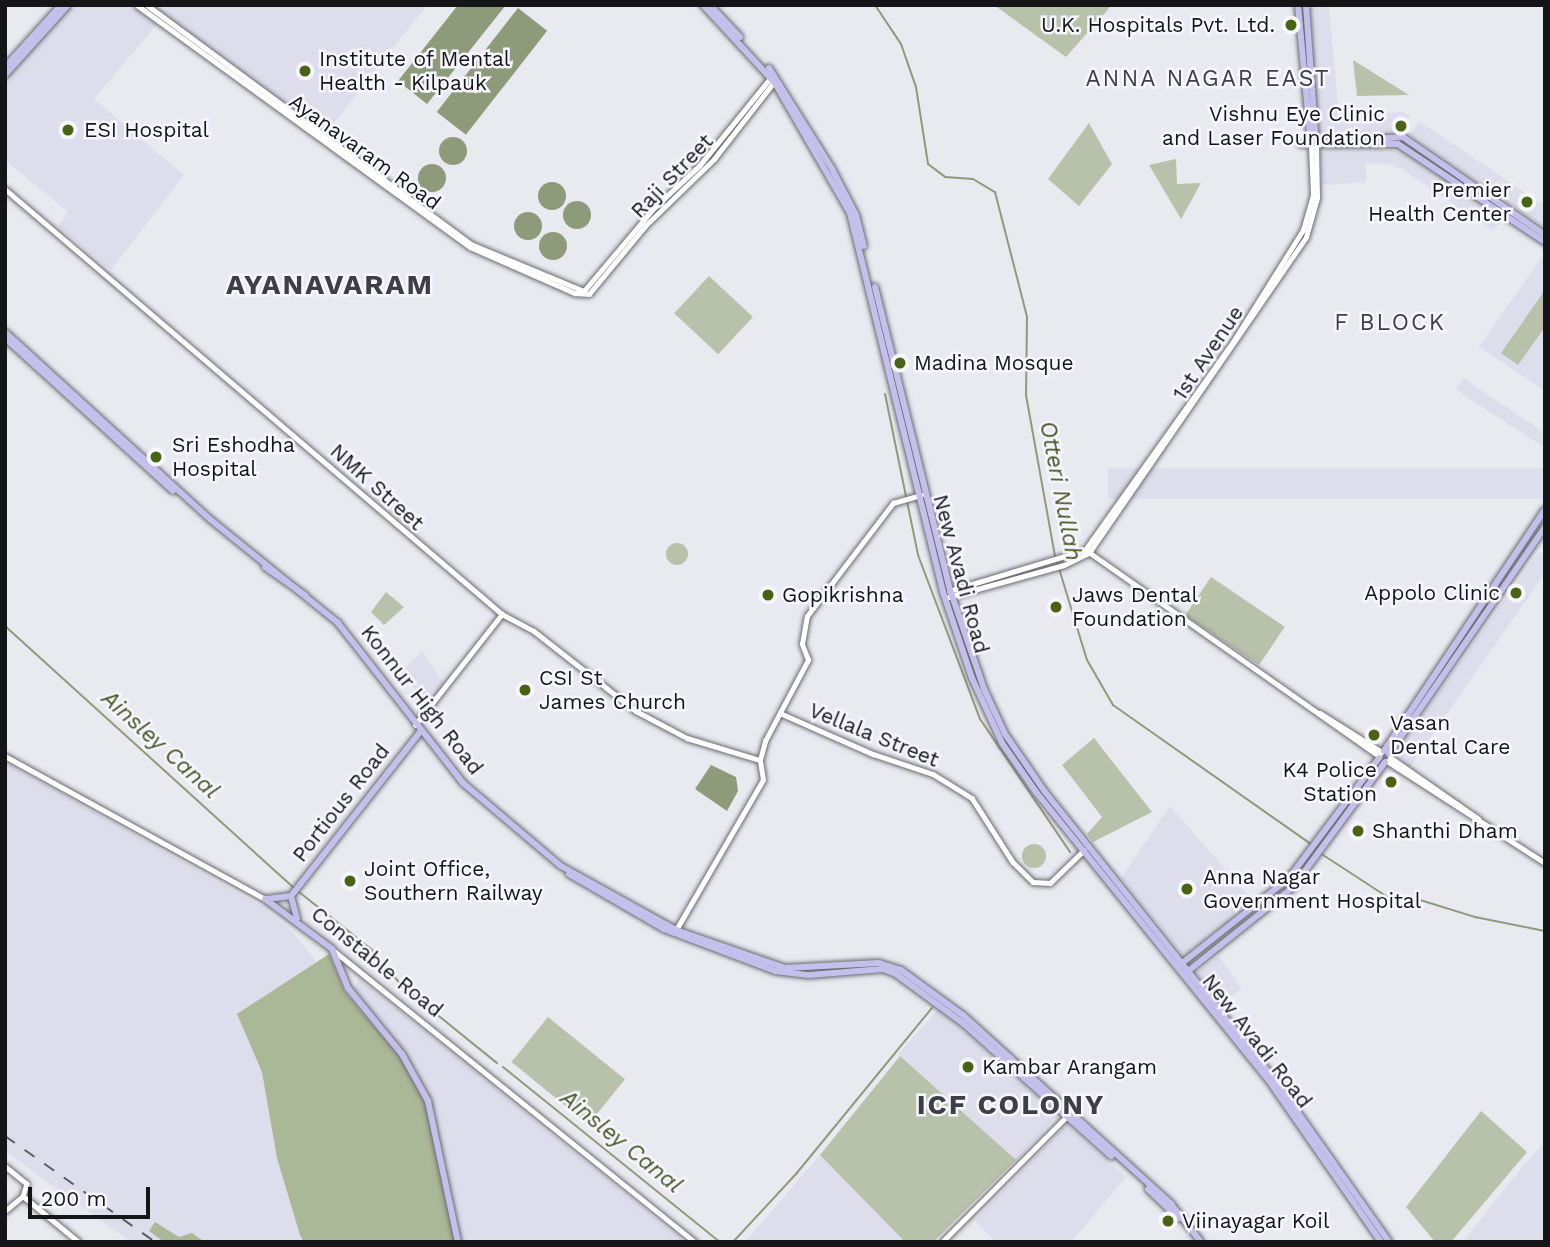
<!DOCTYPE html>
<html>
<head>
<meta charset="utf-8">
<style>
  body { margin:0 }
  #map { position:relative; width:1550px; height:1247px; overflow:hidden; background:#e9e9f0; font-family:"Work Sans",sans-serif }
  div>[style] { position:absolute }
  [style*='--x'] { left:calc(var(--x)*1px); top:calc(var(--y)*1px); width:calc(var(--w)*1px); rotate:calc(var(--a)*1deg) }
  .built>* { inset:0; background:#deddec; transform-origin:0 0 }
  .green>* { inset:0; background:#b8c2ab; transform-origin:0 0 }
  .round { border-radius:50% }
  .forest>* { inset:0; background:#aab897 }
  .water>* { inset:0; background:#8e9b7b; transform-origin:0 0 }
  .stream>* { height:2px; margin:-1px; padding:0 1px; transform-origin:1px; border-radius:1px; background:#8e9b7b }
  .roads { filter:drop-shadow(0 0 2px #6b6b71) drop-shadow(0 0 2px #6b6b71) }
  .minor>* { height:4.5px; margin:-2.25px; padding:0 2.25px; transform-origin:2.25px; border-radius:2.25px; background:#fff }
  .major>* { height:6px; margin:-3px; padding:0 3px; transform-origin:3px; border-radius:3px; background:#c4c0eb }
  .rail>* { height:2px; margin-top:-1px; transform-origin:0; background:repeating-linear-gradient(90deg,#5b5b5f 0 12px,transparent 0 24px) }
  .dots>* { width:19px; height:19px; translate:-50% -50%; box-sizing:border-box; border:4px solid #f6f6fe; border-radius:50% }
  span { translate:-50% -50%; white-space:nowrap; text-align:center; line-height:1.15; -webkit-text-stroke:5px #f6f6fe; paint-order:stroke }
  .poi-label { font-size:21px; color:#151518 }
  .right { translate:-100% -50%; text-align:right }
  .left { translate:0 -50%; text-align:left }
  .street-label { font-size:21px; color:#151518 }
  .neighbourhood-label { font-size:23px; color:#3e3e44; letter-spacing:2px }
  .water-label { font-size:23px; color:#475927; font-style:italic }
  .district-label { font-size:28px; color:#3e3e44; font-weight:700; letter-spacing:2px }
  .frame { position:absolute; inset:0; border:7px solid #151518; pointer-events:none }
  .scale { position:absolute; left:28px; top:1187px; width:122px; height:32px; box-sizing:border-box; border:4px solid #151518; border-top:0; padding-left:9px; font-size:21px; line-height:24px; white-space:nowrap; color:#151518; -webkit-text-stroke:5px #f6f6fe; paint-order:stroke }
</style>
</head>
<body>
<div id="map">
  <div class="built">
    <div style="clip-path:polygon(70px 5px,134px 5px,158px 23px,94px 99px,184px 175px,111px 270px,58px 227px,68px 212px,5px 160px,5px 78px)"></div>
    <div style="clip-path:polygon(148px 5px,427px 5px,323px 137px)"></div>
    <div style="clip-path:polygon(1329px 7px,1339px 117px,1402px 112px,1411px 116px,1399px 131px,1317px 133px,1310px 8px)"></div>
    <div style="clip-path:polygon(1419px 121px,1545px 206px,1545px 228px,1410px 135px)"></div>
    <div style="clip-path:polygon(1366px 147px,1407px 153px,1503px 218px,1493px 231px,1402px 169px,1387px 164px,1366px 164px,1366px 182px,1322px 185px,1321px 150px)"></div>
    <div style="clip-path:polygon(1544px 254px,1545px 255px,1545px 391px,1479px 347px)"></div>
    <div style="clip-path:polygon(1463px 378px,1545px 433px,1545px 448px,1456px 390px)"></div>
    <div style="left:1545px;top:468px;width:31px;height:437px;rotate:90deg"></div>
    <div style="clip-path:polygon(1539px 552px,1545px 556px,1545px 573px,1410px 767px,1397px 757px,1397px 751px)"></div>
    <div style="clip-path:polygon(422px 651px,446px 686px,430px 708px,401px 672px)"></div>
    <div style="clip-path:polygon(5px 762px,259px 905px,292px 931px,349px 1003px,359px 978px,685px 1242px,131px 1242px,5px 1151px)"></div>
    <div style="clip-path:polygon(1170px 806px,1253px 901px,1184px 956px,1121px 878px)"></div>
    <div style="left:1219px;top:956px;width:40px;height:28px;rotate:56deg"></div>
    <div style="left:939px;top:1009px;width:159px;height:61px;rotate:42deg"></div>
    <div style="clip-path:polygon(1067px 1124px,1126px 1177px,1071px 1242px,995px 1242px,975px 1220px)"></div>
    <div style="clip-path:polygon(1545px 1141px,1545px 1242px,1463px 1242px,1508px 1184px)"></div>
    <div style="clip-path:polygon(820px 1155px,905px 1242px,745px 1242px)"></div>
  </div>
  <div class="green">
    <div style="clip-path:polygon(994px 5px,1112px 5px,1066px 57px)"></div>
    <div style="clip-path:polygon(1353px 60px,1409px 95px,1357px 96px)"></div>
    <div style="clip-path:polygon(1089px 123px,1112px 164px,1079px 206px,1048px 179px)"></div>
    <div style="clip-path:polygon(1176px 159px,1177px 184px,1201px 183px,1181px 219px,1149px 165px)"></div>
    <div style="left:709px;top:276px;width:60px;height:51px;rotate:43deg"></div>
    <div style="clip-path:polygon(1545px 290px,1545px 327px,1518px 365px,1501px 353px)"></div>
    <div class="round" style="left:666px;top:543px;width:22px;height:22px"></div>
    <div style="left:1211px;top:577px;width:89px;height:46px;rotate:34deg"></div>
    <div style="clip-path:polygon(386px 592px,404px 607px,384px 625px,371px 612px)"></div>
    <div style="clip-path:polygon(1094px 738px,1152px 812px,1093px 842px,1087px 834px,1102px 817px,1062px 765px)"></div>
    <div class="round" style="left:1022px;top:844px;width:24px;height:24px"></div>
    <div style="left:548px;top:1017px;width:99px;height:58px;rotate:39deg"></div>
    <div style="clip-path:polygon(900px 1056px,1016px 1160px,933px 1242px,905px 1242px,820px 1155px)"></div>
    <div style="clip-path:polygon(1481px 1111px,1527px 1152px,1451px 1242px,1435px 1242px,1406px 1207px)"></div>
  </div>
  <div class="forest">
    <div style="clip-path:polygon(329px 954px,345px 992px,399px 1056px,425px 1103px,455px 1242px,304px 1242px,300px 1235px,277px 1158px,262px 1072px,237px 1014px)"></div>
    <div style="clip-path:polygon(155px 1222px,179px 1237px,192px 1233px,205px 1242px,164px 1242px,149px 1231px)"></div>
  </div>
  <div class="water">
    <div style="clip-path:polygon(458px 5px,506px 5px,427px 104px,398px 81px)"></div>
    <div style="left:518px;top:8px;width:37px;height:132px;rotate:38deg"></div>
    <div class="round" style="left:439px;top:137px;width:28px;height:28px"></div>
    <div class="round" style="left:418px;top:164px;width:28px;height:28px"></div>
    <div class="round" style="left:538px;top:182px;width:28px;height:28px"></div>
    <div class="round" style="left:563px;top:201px;width:28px;height:28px"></div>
    <div class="round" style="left:514px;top:212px;width:28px;height:28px"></div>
    <div class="round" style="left:539px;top:232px;width:28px;height:28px"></div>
    <div style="clip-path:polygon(711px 765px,736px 777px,738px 791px,727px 811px,695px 789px)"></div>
  </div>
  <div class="stream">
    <div style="--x:875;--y:5;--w:47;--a:56.3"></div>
    <div style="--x:901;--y:44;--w:46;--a:70.8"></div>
    <div style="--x:916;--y:87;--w:78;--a:81.1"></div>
    <div style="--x:928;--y:164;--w:21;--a:37"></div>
    <div style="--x:945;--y:177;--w:28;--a:4"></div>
    <div style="--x:973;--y:179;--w:26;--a:31"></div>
    <div style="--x:995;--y:192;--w:129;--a:75.6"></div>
    <div style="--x:1027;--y:317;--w:78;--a:90.7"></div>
    <div style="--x:1026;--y:395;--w:164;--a:79.8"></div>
    <div style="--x:885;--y:394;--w:164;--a:78.4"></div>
    <div style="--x:918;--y:555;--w:175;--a:69.3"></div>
    <div style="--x:980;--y:719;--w:161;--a:55.9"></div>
    <div style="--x:1057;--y:562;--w:102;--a:73"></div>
    <div style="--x:1087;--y:660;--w:52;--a:60"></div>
    <div style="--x:1113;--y:705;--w:242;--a:35.1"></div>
    <div style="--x:5;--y:626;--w:389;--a:42.2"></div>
    <div style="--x:1320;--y:853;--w:86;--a:33.1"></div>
    <div style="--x:1392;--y:900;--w:28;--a:0"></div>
    <div style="--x:1420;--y:900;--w:58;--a:17.2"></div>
    <div style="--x:1475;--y:917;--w:71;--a:11.3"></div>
    <div style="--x:299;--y:892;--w:92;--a:38.4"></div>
    <div style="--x:371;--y:949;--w:50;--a:49.9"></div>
    <div style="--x:403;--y:987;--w:121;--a:39"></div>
    <div style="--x:503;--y:1067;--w:279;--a:38.9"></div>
    <div style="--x:733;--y:1242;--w:93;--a:-47.2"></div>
    <div style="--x:796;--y:1174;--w:215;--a:-50.7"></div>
  </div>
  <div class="roads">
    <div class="minor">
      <div style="--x:137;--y:5;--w:412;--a:36"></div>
      <div style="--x:470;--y:247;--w:115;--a:23.7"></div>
      <div style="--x:575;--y:293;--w:14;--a:4"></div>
      <div style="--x:589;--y:294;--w:89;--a:-50.4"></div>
      <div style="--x:646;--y:225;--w:95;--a:-44.1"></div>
      <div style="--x:714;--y:159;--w:98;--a:-52.1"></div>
      <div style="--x:147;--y:5;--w:403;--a:36.4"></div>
      <div style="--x:471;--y:244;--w:122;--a:22.6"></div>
      <div style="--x:584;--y:291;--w:107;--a:-49.9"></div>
      <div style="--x:653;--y:209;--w:64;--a:-43.1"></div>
      <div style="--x:700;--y:165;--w:114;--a:-51"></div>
      <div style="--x:5;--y:189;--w:654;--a:40.53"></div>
      <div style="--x:502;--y:614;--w:36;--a:28"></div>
      <div style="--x:534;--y:631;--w:130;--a:38.1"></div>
      <div style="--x:636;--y:711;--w:58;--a:27.9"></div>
      <div style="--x:687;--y:738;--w:76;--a:16.8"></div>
      <div style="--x:1089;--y:552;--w:355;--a:35.1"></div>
      <div style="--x:949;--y:591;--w:142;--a:-16.8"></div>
      <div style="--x:1085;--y:550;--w:255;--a:-54.6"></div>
      <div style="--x:1233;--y:342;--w:132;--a:-58"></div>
      <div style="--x:1303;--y:230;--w:37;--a:-74"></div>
      <div style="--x:1313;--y:194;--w:48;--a:-92.4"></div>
      <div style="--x:945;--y:598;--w:123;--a:-15.5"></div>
      <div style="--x:1064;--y:565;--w:28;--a:-26"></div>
      <div style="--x:1089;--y:553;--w:383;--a:-55.5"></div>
      <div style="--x:1306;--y:237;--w:41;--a:-74.2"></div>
      <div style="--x:1317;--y:198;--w:52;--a:-91.1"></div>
      <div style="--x:780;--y:713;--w:102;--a:23.8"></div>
      <div style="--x:873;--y:754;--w:63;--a:18.4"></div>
      <div style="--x:933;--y:774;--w:46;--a:31.6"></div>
      <div style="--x:972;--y:798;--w:76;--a:57.4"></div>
      <div style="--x:1013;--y:862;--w:28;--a:45"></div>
      <div style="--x:1033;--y:882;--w:17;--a:3"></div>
      <div style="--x:1050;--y:883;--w:47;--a:-44.1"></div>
      <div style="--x:1320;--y:713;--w:73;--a:32.2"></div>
      <div style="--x:415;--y:725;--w:141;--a:-51.9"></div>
      <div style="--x:5;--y:756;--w:297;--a:28.8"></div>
      <div style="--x:1390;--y:757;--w:108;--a:34.9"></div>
      <div style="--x:1387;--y:761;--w:188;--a:32.8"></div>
      <div style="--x:676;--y:930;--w:173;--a:-59.9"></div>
      <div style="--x:763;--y:780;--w:20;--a:-99"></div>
      <div style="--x:760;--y:760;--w:20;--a:-75"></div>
      <div style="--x:765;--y:741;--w:92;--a:-62"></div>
      <div style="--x:808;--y:660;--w:17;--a:-111"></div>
      <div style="--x:802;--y:644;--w:28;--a:-80"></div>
      <div style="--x:807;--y:616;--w:142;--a:-52.7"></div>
      <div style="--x:893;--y:503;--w:29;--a:-16"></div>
      <div style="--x:333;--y:950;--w:465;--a:38.9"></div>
      <div style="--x:5;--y:1166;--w:28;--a:39"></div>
      <div style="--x:27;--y:1184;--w:13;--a:108"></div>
      <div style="--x:23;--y:1196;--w:72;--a:39.4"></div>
      <div style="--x:5;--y:1211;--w:23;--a:-40"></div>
      <div style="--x:942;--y:1242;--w:176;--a:-45.2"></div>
    </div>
    <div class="major">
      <div style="--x:703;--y:5;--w:106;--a:47.3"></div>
      <div style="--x:775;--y:83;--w:150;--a:60"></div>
      <div style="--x:850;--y:213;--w:390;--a:76.2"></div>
      <div style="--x:943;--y:592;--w:91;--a:71.4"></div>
      <div style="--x:972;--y:678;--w:72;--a:65.2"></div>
      <div style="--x:1002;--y:743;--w:60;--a:55.2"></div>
      <div style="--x:1036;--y:792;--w:376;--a:51.1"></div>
      <div style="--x:1272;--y:1085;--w:191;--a:55.2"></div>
      <div style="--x:710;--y:5;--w:44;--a:46.8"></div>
      <div style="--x:1298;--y:5;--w:140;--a:84.7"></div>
      <div style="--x:1306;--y:5;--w:138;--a:85.9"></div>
      <div style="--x:5;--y:67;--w:84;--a:-47.9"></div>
      <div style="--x:769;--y:68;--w:119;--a:58"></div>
      <div style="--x:832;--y:169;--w:52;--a:62.4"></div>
      <div style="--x:856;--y:215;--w:32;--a:76"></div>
      <div style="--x:5;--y:75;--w:94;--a:-48"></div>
      <div style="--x:1301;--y:144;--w:102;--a:-3.9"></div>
      <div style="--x:1403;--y:137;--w:173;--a:34.6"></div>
      <div style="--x:1303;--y:144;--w:95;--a:0"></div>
      <div style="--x:1398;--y:144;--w:177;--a:33.7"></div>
      <div style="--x:875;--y:287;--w:312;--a:76.1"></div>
      <div style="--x:950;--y:590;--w:105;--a:71"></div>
      <div style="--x:984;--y:689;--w:50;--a:65"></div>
      <div style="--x:1005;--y:734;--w:70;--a:55.4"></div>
      <div style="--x:1045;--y:792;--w:372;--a:51.4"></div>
      <div style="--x:1277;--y:1083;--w:194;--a:54.8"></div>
      <div style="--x:5;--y:332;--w:279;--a:42.4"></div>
      <div style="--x:211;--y:520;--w:164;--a:39"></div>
      <div style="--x:338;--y:623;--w:203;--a:52"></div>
      <div style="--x:463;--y:783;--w:128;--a:40.3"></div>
      <div style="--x:561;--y:866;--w:132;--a:29.1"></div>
      <div style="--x:676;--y:930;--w:115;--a:19.2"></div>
      <div style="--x:785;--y:968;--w:94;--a:-3"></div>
      <div style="--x:879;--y:963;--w:23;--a:18"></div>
      <div style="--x:901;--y:970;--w:78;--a:36.1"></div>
      <div style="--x:964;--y:1016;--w:280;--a:42.2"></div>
      <div style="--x:1171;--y:1204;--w:48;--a:51.7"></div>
      <div style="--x:5;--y:338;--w:227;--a:42.3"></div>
      <div style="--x:265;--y:567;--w:49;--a:35"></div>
      <div style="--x:1384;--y:751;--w:290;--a:-56.3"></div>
      <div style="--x:1389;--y:754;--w:275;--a:-55.5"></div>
      <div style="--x:569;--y:874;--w:110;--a:30.1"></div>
      <div style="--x:664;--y:929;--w:119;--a:20.7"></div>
      <div style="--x:775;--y:971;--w:34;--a:7"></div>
      <div style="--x:809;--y:975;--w:74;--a:-4.6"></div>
      <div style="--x:883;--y:969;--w:14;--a:21"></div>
      <div style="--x:896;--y:974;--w:84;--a:36.3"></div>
      <div style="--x:964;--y:1024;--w:198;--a:41.9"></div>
      <div style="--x:291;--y:896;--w:23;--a:75"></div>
      <div style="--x:265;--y:899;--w:84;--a:36.7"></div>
      <div style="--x:332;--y:949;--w:42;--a:67.7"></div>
      <div style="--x:348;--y:988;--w:85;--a:50.7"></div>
      <div style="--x:402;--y:1054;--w:54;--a:61"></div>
      <div style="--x:428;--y:1101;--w:144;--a:78"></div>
      <div style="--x:267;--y:899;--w:24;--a:-7"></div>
      <div style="--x:291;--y:896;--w:209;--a:-51.8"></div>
      <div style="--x:1181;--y:964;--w:138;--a:-38.5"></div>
      <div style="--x:1289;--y:878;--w:150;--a:-53.1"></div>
      <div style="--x:1187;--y:972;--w:136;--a:-38.7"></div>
      <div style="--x:1293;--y:887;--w:155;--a:-53.6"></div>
      <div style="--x:1148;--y:1189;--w:42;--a:44"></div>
    </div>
  </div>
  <div class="rail">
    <div style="--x:5;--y:1136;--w:184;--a:35.2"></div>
  </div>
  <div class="dots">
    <div style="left:1291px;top:25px;background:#4a6312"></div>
    <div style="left:305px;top:71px;background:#4a6312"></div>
    <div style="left:1401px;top:126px;background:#4a6312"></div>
    <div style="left:68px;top:130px;background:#4a6312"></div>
    <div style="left:1527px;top:202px;background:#4a6312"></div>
    <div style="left:900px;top:363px;background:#4a6312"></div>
    <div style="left:156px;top:457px;background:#4a6312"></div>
    <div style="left:1516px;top:593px;background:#4a6312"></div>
    <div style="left:768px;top:595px;background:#4a6312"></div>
    <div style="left:1056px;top:607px;background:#4a6312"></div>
    <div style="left:525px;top:690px;background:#4a6312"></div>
    <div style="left:1374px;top:735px;background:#4a6312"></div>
    <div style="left:1391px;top:782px;background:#4a6312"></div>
    <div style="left:1358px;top:831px;background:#4a6312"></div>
    <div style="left:350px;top:881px;background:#4a6312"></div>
    <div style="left:1187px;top:889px;background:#4a6312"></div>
    <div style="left:968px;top:1067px;background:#4a6312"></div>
    <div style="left:1168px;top:1221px;background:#4a6312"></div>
  </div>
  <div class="poi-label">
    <span class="right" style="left:1275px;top:25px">U.K. Hospitals Pvt. Ltd.</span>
    <span class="left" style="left:319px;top:71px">Institute of Mental<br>Health - Kilpauk</span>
    <span class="right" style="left:1385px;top:126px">Vishnu Eye Clinic<br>and Laser Foundation</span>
    <span class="left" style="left:84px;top:130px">ESI Hospital</span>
    <span class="right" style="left:1511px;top:202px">Premier<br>Health Center</span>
    <span class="left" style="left:914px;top:363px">Madina Mosque</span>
    <span class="left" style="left:172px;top:457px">Sri Eshodha<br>Hospital</span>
    <span class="right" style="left:1500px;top:593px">Appolo Clinic</span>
    <span class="left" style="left:782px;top:595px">Gopikrishna</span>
    <span class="left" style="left:1072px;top:607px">Jaws Dental<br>Foundation</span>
    <span class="left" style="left:539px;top:690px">CSI St<br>James Church</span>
    <span class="left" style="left:1390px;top:735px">Vasan<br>Dental Care</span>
    <span class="right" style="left:1377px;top:782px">K4 Police<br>Station</span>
    <span class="left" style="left:1372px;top:831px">Shanthi Dham</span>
    <span class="left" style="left:364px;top:881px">Joint Office,<br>Southern Railway</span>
    <span class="left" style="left:1203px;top:889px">Anna Nagar<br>Government Hospital</span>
    <span class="left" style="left:982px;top:1067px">Kambar Arangam</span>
    <span class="left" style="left:1182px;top:1221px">Viinayagar Koil</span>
  </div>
  <div class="street-label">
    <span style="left:365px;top:152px;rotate:36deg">Ayanavaram Road</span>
    <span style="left:672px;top:176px;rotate:-46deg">Raji Street</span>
    <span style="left:1208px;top:353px;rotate:-56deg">1st Avenue</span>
    <span style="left:377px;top:487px;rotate:42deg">NMK Street</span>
    <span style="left:961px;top:574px;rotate:75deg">New Avadi Road</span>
    <span style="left:422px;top:700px;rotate:52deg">Konnur High Road</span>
    <span style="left:874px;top:735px;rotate:22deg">Vellala Street</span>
    <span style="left:341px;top:803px;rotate:-52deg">Portious Road</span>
    <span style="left:377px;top:962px;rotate:39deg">Constable Road</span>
    <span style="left:1257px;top:1041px;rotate:52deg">New Avadi Road</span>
  </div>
  <div class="neighbourhood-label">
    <span style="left:1208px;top:79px">ANNA NAGAR EAST</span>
    <span style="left:1390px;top:323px">F BLOCK</span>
  </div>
  <div class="water-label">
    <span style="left:1060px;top:491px;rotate:79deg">Otteri Nullah</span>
    <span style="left:160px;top:745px;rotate:42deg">Ainsley Canal</span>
    <span style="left:621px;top:1142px;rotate:39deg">Ainsley Canal</span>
  </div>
  <div class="district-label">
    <span style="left:330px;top:285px">AYANAVARAM</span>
    <span style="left:1011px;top:1105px">ICF COLONY</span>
  </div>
  <div class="frame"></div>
  <div class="scale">200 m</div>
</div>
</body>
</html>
